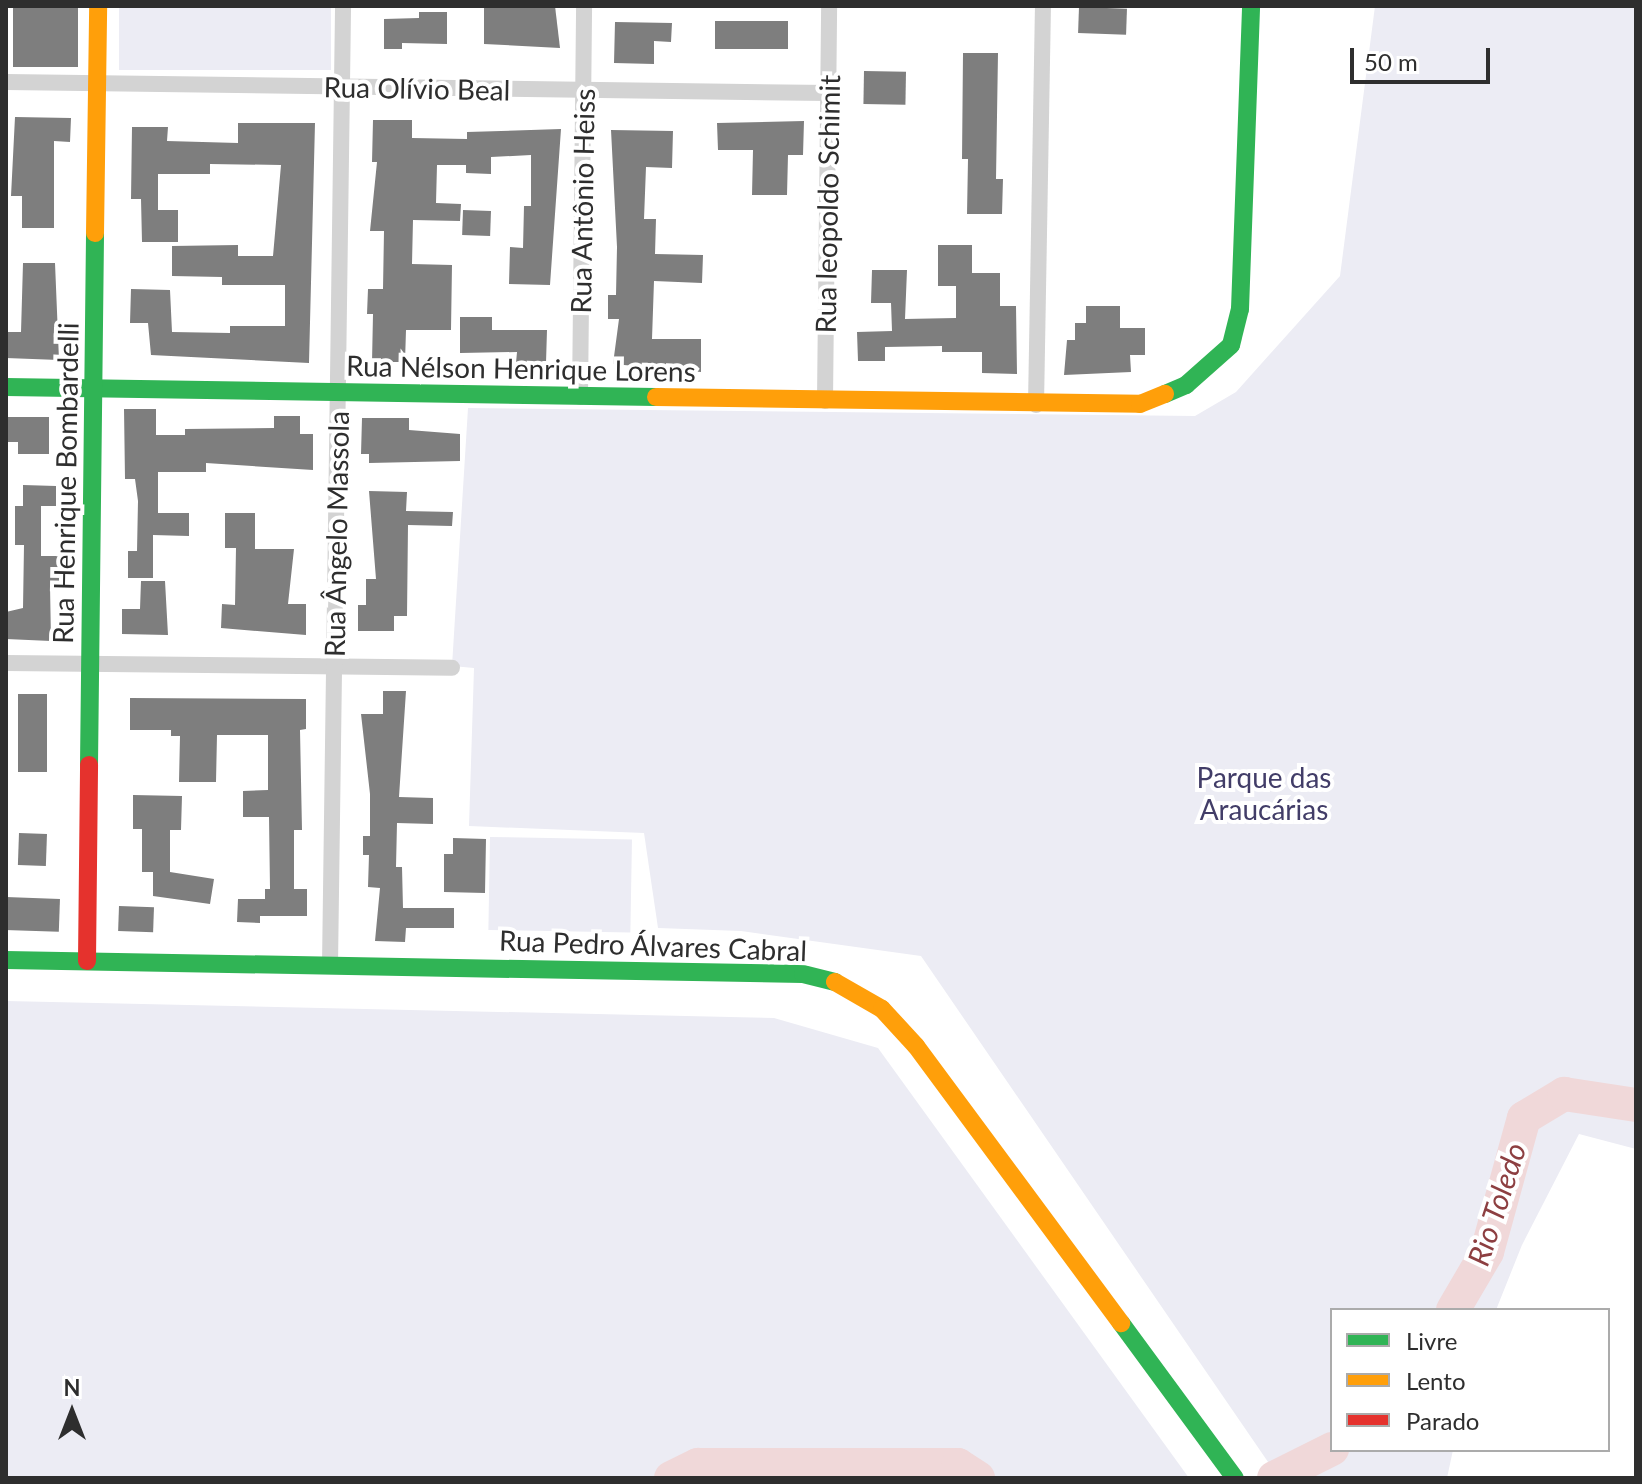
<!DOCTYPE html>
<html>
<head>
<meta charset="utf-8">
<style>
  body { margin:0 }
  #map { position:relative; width:1642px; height:1484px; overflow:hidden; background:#fff; font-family:Lato,sans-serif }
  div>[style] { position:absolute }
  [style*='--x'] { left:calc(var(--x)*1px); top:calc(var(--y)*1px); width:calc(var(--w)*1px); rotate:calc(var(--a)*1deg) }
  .green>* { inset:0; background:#ececf4; transform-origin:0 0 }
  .river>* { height:34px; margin:-17px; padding:0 17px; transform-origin:17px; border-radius:17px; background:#f0d8d9 }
  .building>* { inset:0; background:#7e7e7e; transform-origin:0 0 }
  .street>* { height:16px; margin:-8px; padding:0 8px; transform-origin:8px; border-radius:8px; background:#d3d3d3 }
  .fast>* { height:18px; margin:-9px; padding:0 9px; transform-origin:9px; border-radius:9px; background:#30b455 }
  .slow>* { height:18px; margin:-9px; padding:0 9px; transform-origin:9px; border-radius:9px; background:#ff9f0a }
  .jam>* { height:18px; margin:-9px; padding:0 9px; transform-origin:9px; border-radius:9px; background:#e5322d }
  span { translate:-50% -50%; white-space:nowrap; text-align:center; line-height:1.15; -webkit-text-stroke:8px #fff; paint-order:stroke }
  .street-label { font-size:28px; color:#2e2e2e }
  .park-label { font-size:28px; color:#423d68 }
  .water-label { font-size:30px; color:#8d3f41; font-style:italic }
  .frame { position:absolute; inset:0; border:8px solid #2e2e2e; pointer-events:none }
  .legend { position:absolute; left:1330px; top:1308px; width:280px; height:144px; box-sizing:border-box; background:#fff; border:2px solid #ababab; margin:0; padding:10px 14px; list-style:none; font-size:24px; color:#2e2e2e }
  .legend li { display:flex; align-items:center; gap:16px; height:40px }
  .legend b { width:40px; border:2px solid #ababab }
  .north { position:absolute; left:32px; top:1372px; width:80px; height:80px; -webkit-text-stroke:6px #fff; paint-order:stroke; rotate:0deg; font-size:22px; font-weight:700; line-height:32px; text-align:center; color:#2e2e2e }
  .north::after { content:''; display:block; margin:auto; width:28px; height:36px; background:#2e2e2e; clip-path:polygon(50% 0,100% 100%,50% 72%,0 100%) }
  .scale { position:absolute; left:1350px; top:48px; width:140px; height:36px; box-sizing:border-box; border:4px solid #2e2e2e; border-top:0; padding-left:10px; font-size:24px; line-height:28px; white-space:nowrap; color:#2e2e2e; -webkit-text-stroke:6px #fff; paint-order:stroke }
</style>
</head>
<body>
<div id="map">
  <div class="green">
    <div style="left:119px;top:6px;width:212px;height:64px"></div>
    <div style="clip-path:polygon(1375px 6px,1636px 6px,1636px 1149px,1579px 1134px,1522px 1245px,1496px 1310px,1332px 1310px,1332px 1450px,1453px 1450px,1447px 1478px,1279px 1478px,921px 956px,741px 931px,658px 928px,644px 833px,469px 826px,474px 668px,452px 666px,468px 408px,1195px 416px,1236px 392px,1340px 276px)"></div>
    <div style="left:490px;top:837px;width:142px;height:93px;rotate:1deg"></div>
    <div style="clip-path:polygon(6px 1001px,774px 1018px,878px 1048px,1189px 1478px,6px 1478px)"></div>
  </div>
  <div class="river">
    <div style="--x:1453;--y:1310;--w:67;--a:-59.6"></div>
    <div style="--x:1487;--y:1252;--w:139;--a:-74.6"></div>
    <div style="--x:1524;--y:1118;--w:47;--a:-31"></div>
    <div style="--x:1564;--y:1094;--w:73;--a:8.7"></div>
    <div style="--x:671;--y:1478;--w:30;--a:-26"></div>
    <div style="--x:698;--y:1465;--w:260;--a:0"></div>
    <div style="--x:958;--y:1465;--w:24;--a:33"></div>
    <div style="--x:1274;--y:1478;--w:65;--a:-26.6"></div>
  </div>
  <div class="building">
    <div style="left:13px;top:6px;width:65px;height:61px"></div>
    <div style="clip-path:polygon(484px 6px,555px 6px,560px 48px,484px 44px)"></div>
    <div style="left:1079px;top:7px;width:48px;height:26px;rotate:2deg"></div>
    <div style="clip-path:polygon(419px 12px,447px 12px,447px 44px,402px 43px,402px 49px,384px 49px,384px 19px,419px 18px)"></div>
    <div style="left:715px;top:21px;width:73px;height:28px"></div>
    <div style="clip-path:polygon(615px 22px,672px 23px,671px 42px,654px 41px,654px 64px,614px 63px)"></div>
    <div style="clip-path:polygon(963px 53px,998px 53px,996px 179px,1003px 179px,1002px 214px,967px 214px,968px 159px,962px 159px)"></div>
    <div style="left:864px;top:71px;width:42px;height:33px;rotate:1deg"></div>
    <div style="clip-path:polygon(15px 117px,71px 118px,70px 142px,54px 141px,54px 228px,22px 228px,22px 196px,11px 196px)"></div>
    <div style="clip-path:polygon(373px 120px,412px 120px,412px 138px,467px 139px,467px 132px,561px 129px,550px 285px,509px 284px,510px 247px,523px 248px,524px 206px,531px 206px,531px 155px,491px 157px,491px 174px,466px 173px,466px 165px,437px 165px,436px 203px,461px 204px,460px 221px,413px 220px,412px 264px,452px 265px,451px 330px,406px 330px,405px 362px,372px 362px,373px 314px,367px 314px,368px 289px,383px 289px,384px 231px,370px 231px,377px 162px,372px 162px)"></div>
    <div style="clip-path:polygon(804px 121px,803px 155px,788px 155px,787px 195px,752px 195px,753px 150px,718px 150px,717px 123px)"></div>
    <div style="clip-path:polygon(238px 123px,315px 123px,309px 363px,151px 355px,148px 323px,130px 323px,131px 289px,170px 290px,172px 332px,230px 333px,230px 326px,285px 326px,285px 285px,222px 285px,222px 277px,172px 276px,172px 246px,238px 245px,238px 256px,273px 256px,281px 165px,210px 164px,210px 174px,158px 174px,158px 210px,178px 210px,178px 242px,142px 242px,141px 199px,131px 199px,132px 127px,168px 127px,167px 141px,238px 143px)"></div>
    <div style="clip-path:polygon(611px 130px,673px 131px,672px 168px,646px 167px,644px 219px,656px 219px,655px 254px,703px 255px,702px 283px,654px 281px,652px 339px,701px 339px,701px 372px,613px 364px,619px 319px,608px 319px,608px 295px,616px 295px,617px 247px)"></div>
    <div style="left:463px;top:210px;width:28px;height:25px;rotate:2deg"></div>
    <div style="clip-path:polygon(938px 245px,972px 245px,972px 273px,1000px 273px,1000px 306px,1016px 306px,1017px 374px,982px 373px,982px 352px,942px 352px,942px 346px,885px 347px,885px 361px,858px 361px,857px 332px,892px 331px,891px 303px,871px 303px,872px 270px,907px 270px,905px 319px,956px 318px,956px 286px,938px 286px)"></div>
    <div style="clip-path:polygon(23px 263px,55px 263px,59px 360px,6px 358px,6px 332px,21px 332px)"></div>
    <div style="clip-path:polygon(1086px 306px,1120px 306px,1120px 328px,1145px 328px,1145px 355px,1130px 355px,1131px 372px,1064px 375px,1067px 340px,1075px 340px,1075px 323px,1086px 323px)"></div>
    <div style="clip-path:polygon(460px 317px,492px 317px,492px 330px,547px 330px,546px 363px,516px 363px,517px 352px,460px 353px)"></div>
    <div style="clip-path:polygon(124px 409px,156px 409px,156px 435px,185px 435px,185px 429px,274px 428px,274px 416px,300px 416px,300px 434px,313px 434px,313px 470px,206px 463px,206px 472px,158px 472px,158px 513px,189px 513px,189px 536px,153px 535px,153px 578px,128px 578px,128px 551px,137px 551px,138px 501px,135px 479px,125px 479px)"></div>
    <div style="clip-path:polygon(6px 417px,49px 417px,49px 454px,18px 454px,18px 442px,6px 442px)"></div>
    <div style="clip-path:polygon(362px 418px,409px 418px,409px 430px,460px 434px,460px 461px,369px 463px,369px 454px,361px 454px)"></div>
    <div style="clip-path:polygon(23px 485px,56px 486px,56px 506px,41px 506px,41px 556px,60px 556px,59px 586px,50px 585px,51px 641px,6px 639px,6px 612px,23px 608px,24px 545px,15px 545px,15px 506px,23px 506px)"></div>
    <div style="clip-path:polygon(369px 491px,407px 492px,406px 511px,453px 512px,452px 526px,408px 525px,407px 616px,394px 616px,394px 631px,358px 631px,358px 605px,366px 605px,366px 579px,376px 579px)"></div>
    <div style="clip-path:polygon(225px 513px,255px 513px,255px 549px,294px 549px,288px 604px,306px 604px,306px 635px,221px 628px,222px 604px,235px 605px,236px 548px,225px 548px)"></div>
    <div style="clip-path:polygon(141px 581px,165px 581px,168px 635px,122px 634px,122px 609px,140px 609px)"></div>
    <div style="clip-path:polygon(383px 691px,406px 691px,399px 797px,433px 798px,433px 824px,397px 823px,396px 867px,402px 867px,403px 908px,454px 908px,454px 928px,406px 928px,405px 942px,375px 941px,380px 888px,368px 887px,369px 855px,363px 855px,363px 836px,370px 836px,370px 794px,361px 714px,383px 714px)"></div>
    <div style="left:18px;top:694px;width:29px;height:78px"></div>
    <div style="clip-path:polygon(130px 698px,306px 699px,306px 729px,300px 730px,302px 830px,294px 830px,294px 889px,307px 889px,307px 916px,260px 916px,260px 923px,237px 922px,238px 899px,265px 899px,265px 889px,270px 889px,269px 817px,243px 817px,243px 791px,268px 790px,268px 735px,217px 735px,216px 782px,179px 782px,180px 736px,171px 736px,171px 730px,130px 730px)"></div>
    <div style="clip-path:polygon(133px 795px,182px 796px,181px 830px,170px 830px,170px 872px,214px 879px,210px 904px,153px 896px,153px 872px,142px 872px,142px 829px,133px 829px)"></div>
    <div style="left:19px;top:833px;width:28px;height:32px;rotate:2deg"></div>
    <div style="clip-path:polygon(453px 838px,486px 839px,485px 893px,444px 892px,444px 854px,453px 854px)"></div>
    <div style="left:6px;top:897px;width:54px;height:33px;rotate:2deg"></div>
    <div style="left:119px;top:906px;width:35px;height:25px;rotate:2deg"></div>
  </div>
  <div class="street">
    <div style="--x:6;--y:82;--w:823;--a:0.77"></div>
    <div style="--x:580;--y:397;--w:391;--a:-89.4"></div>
    <div style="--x:825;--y:401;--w:395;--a:-89.4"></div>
    <div style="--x:1036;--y:405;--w:399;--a:-89"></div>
    <div style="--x:6;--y:663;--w:446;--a:0.6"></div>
    <div style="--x:330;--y:965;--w:959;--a:-89.22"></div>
  </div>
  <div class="fast">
    <div style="--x:6;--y:387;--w:650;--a:0.88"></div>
    <div style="--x:1165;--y:394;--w:23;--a:-23"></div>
    <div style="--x:1186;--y:385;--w:60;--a:-41.6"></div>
    <div style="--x:1231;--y:345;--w:37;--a:-76"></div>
    <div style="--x:1240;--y:309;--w:303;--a:-87.9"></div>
    <div style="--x:89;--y:765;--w:532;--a:-89.35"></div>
    <div style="--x:6;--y:960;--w:797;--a:1.01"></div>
    <div style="--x:803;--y:974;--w:33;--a:14"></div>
    <div style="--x:1121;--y:1323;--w:192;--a:53.7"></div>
  </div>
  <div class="slow">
    <div style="--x:95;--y:233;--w:227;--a:-89.2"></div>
    <div style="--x:656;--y:397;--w:484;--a:0.8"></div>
    <div style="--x:1140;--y:404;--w:27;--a:-22"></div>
    <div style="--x:835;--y:982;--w:54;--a:29.9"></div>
    <div style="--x:882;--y:1009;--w:50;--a:47.4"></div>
    <div style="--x:916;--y:1046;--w:345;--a:53.5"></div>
  </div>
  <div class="jam">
    <div style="--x:87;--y:961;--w:196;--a:-89.4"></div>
  </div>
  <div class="street-label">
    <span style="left:417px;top:88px;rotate:1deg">Rua Olívio Beal</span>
    <span style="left:582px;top:201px;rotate:-89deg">Rua Antônio Heiss</span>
    <span style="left:827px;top:204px;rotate:-89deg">Rua leopoldo Schimit</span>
    <span style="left:521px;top:368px;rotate:1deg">Rua Nélson Henrique Lorens</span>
    <span style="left:65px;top:483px;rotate:-89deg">Rua Henrique Bombardelli</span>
    <span style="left:336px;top:534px;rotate:-89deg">Rua Ângelo Massola</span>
    <span style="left:653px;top:945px;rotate:2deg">Rua Pedro Álvares Cabral</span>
  </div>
  <div class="park-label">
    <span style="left:1264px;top:793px">Parque das<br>Araucárias</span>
  </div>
  <div class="water-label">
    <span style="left:1496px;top:1204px;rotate:-72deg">Rio Toledo</span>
  </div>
  <div class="frame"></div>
  <ul class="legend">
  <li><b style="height:10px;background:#30b455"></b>Livre</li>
  <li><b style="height:10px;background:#ff9f0a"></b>Lento</li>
  <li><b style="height:10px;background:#e5322d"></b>Parado</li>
  </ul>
  <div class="north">N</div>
  <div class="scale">50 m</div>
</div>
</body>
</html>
